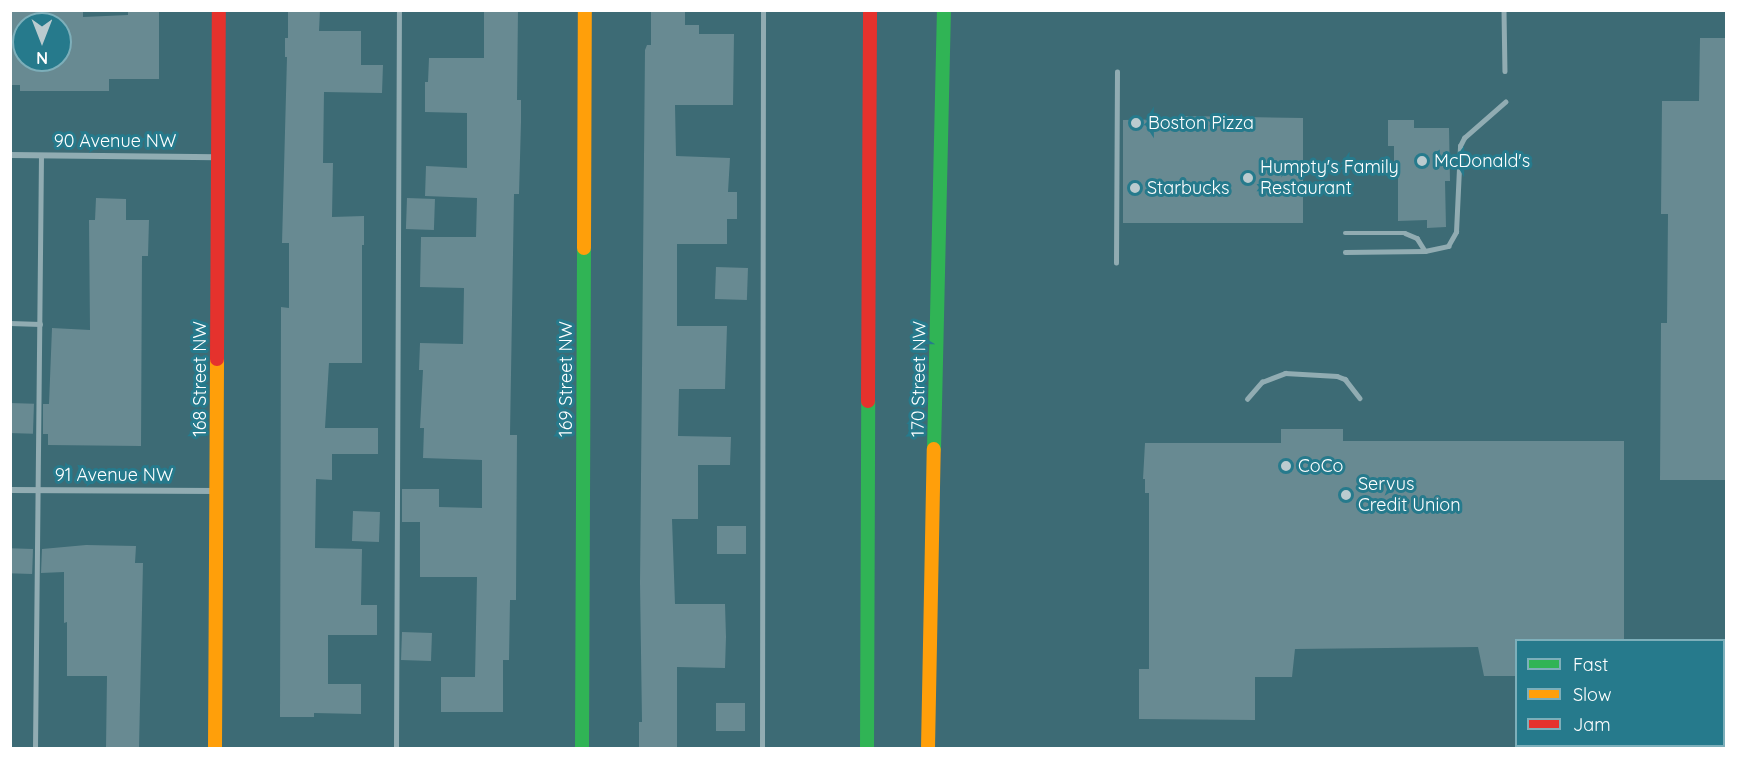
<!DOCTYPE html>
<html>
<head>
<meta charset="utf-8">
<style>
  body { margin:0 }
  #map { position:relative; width:1737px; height:759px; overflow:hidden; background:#3d6b75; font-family:Quicksand,sans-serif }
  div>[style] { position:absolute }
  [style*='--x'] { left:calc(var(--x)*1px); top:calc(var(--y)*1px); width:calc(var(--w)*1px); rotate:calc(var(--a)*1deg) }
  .building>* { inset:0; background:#688a92; transform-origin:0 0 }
  .lane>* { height:4.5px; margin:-2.25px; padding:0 2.25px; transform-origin:2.25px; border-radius:2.25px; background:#91acb2 }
  .street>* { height:6px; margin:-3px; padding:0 3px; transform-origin:3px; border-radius:3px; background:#91acb2 }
  .fast>* { height:14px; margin:-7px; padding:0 7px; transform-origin:7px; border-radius:7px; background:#30b455 }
  .slow>* { height:14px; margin:-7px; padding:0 7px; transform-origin:7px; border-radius:7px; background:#ff9f0a }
  .jam>* { height:14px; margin:-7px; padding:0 7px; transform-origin:7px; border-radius:7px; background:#e5322d }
  .dots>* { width:16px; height:16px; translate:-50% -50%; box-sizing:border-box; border:3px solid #267a8c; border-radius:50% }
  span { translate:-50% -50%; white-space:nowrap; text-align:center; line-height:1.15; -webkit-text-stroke:6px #267a8c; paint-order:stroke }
  .poi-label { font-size:18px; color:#fff }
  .left { translate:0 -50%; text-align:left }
  .street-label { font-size:18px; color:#fff }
  .frame { position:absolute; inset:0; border:12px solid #fff; pointer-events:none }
  .legend { position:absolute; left:1515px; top:639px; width:210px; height:108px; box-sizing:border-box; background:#267a8c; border:2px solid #7dafba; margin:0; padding:8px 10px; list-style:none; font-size:18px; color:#fff }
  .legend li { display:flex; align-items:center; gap:12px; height:30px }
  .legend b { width:30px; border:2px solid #7dafba }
  .north { position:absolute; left:12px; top:12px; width:60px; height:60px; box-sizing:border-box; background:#267a8c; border:2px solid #7dafba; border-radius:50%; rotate:180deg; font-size:16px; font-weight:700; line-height:24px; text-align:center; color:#fff }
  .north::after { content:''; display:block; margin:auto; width:21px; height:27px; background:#bbcbcf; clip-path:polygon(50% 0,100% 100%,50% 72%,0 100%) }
</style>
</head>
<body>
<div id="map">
  <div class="building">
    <div style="clip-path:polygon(evenodd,10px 10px,83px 10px,83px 17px,128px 15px,128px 10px,159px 10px,159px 79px,109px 79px,109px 91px,20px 91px,20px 85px,10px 85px,10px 10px,24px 24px,60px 24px,60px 60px,24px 60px,24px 24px)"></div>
    <div style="clip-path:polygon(288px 10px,320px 10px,319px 31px,361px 31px,361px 65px,383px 65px,382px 93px,324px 92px,323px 163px,333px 163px,332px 217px,364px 216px,364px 245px,362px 245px,362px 363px,329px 363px,325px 428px,378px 428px,378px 454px,332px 454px,332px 480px,316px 479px,315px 548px,362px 549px,361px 605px,377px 605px,377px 635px,328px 635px,328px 684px,361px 684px,361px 714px,314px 713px,314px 717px,280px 717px,281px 307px,289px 308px,289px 243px,282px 243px,287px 57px,285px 57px,285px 38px,288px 38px)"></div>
    <div style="clip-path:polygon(484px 10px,518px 10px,517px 100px,521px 100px,521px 122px,519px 194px,514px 194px,510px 435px,517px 435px,516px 600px,510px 600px,509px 660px,503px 660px,503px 712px,441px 712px,441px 677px,475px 677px,477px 577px,420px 577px,420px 522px,402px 522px,402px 489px,439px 489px,439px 507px,482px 508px,482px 460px,423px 458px,424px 428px,420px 428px,423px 370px,419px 370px,420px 343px,463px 344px,464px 288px,420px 287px,421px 237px,476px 237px,477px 198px,425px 196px,426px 166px,467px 168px,467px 113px,425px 112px,425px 82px,428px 82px,429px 58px,484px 58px)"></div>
    <div style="clip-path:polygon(651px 10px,685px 10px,685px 25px,699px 25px,699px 34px,734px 34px,733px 105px,675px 105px,676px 156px,730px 158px,728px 192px,737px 192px,737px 219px,727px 219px,727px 244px,677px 244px,677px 326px,727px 326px,725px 389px,679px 389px,678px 436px,731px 437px,730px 465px,698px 465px,698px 519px,672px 519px,675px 604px,725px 604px,726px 637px,725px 668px,677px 667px,677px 748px,639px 748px,639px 722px,642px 722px,640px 583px,645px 50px,647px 45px,651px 45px)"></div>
    <div style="clip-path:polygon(1700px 38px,1726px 38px,1726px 480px,1660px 480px,1661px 323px,1667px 323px,1668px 214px,1661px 214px,1662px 101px,1699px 101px)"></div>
    <div style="clip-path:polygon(1185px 116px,1303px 118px,1303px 223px,1123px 223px,1123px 120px,1185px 119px)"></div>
    <div style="clip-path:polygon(1388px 120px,1414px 120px,1414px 128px,1449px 128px,1450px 181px,1445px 181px,1446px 227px,1427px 228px,1427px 220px,1398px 221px,1398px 176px,1394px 176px,1394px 146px,1388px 146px)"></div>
    <div style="clip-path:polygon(96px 198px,126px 199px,126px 220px,149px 220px,148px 256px,142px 256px,141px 446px,48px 445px,48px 434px,43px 434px,43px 404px,49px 404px,52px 328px,90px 330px,89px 220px,95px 220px)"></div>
    <div style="left:407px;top:198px;width:28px;height:31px;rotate:2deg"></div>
    <div style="left:716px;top:267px;width:32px;height:32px;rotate:2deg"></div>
    <div style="left:10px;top:403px;width:24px;height:30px;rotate:2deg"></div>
    <div style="clip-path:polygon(1281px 429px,1343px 429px,1343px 441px,1624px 441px,1624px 640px,1516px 640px,1516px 676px,1484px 676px,1478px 647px,1295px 649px,1292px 677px,1255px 677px,1255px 720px,1139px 719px,1139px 669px,1149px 669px,1149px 493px,1145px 493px,1145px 479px,1143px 479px,1145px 443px,1281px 443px)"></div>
    <div style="left:353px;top:511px;width:27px;height:30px;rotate:2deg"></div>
    <div style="left:717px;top:526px;width:29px;height:28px"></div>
    <div style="clip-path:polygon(86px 545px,136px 546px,135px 563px,143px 563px,139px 748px,106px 748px,107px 676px,67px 676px,67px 622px,64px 623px,64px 572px,41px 573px,42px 549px)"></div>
    <div style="left:33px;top:549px;width:25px;height:23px;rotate:92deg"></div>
    <div style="left:402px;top:632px;width:30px;height:28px;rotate:2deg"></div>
    <div style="left:716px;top:703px;width:29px;height:28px"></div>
  </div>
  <div class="lane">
    <div style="--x:1504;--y:10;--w:61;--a:89.1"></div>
    <div style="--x:1345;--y:233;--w:60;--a:0"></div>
    <div style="--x:1405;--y:233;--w:13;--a:23"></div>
    <div style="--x:1417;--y:238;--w:15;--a:58"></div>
    <div style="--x:1345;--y:252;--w:80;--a:-0.7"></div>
    <div style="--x:1425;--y:251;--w:24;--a:-12"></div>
    <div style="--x:1448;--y:246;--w:16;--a:-60"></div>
    <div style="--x:1456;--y:232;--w:86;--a:-87.3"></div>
    <div style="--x:1460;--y:146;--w:9;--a:-63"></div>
    <div style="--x:1464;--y:138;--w:55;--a:-41.3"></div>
    <div style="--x:1116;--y:263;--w:191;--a:-89.7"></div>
    <div style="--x:10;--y:323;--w:30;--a:2"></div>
    <div style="--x:1247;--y:399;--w:23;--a:-49"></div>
    <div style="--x:1262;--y:382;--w:25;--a:-21"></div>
    <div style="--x:1285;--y:373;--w:52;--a:3.3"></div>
    <div style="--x:1337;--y:376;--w:9;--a:21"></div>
    <div style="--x:1345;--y:379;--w:24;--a:52"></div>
    <div style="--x:35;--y:748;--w:592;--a:-89.42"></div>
    <div style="--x:396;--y:748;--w:738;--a:-89.77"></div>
    <div style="--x:762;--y:748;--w:738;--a:-89.92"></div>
  </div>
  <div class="street">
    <div style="--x:10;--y:155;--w:207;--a:0.6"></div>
    <div style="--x:10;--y:490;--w:207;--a:0.3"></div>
  </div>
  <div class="fast">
    <div style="--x:934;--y:449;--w:439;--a:-88.7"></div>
    <div style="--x:582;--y:748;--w:500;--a:-89.77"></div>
    <div style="--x:867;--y:748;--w:347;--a:-89.8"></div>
  </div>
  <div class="slow">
    <div style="--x:584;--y:248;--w:238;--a:-89.8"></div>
    <div style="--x:215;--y:748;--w:389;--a:-89.7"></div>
    <div style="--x:928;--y:748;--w:299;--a:-88.9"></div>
  </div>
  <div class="jam">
    <div style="--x:217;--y:359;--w:349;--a:-89.7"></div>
    <div style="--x:868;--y:401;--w:391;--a:-89.7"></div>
  </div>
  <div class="dots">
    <div style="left:1136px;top:123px;background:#bbcbcf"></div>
    <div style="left:1422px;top:161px;background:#bbcbcf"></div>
    <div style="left:1248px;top:178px;background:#bbcbcf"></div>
    <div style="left:1135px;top:188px;background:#bbcbcf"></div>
    <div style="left:1286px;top:466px;background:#bbcbcf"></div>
    <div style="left:1346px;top:495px;background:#bbcbcf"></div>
  </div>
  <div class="poi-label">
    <span class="left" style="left:1148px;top:123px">Boston Pizza</span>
    <span class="left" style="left:1434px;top:161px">McDonald's</span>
    <span class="left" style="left:1260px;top:178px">Humpty's Family<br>Restaurant</span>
    <span class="left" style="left:1147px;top:188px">Starbucks</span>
    <span class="left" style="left:1298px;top:466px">CoCo</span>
    <span class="left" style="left:1358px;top:495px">Servus<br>Credit Union</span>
  </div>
  <div class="street-label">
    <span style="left:115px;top:141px">90 Avenue NW</span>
    <span style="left:200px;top:379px;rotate:-90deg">168 Street NW</span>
    <span style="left:566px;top:379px;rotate:-90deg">169 Street NW</span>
    <span style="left:919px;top:379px;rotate:-89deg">170 Street NW</span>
    <span style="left:114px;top:475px">91 Avenue NW</span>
  </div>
  <div class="frame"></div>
  <ul class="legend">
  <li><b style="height:8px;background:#30b455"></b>Fast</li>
  <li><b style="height:8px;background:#ff9f0a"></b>Slow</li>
  <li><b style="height:8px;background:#e5322d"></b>Jam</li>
  </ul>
  <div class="north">N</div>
</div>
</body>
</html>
